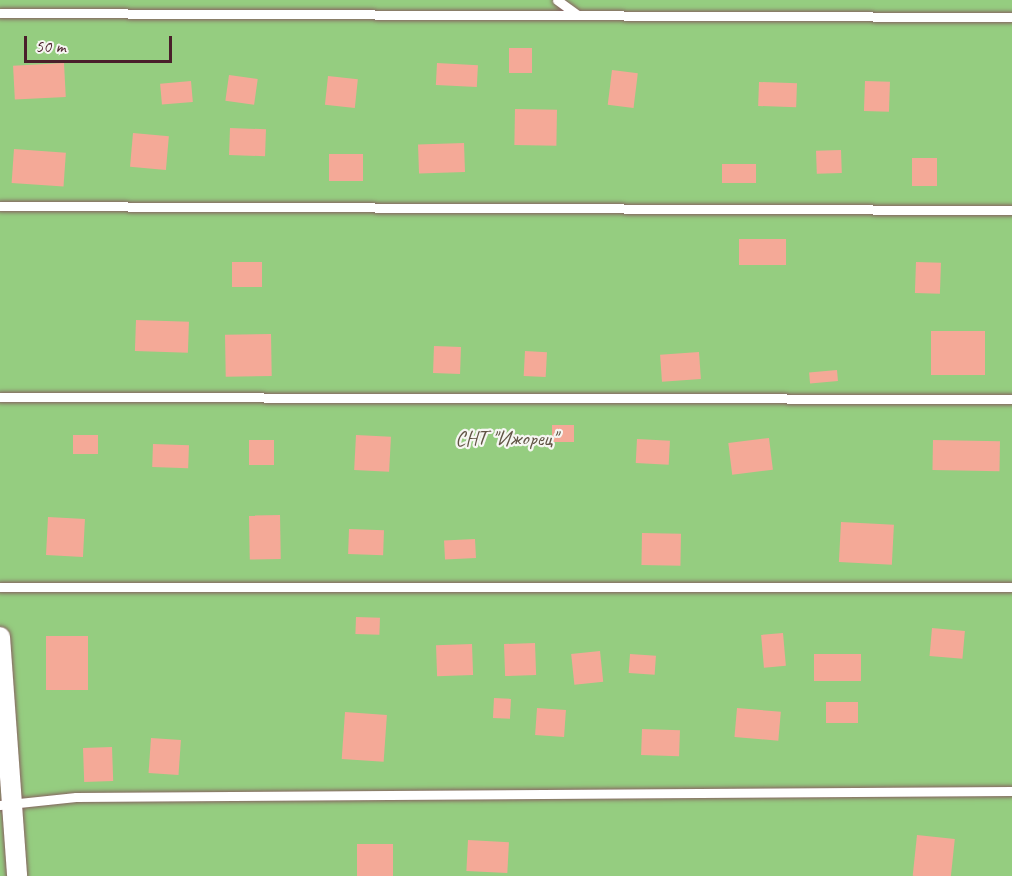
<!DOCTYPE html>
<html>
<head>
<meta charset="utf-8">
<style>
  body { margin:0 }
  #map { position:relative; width:1012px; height:876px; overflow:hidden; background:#f4ddc2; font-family:Caveat,sans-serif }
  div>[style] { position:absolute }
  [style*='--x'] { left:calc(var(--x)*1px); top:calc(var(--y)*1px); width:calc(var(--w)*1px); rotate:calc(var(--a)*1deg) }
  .green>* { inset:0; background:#95cd80; transform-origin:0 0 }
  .building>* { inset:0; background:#f4a997; transform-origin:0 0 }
  .roads { filter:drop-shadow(0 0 2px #866260) drop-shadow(0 0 2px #866260) }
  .service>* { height:9px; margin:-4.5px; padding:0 4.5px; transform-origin:4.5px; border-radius:4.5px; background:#fff }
  .minor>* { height:20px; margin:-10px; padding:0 10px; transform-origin:10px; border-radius:10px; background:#fff }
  span { translate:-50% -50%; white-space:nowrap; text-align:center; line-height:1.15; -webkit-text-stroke:4.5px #f6f6f2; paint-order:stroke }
  .park-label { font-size:21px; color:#605344 }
  .scale { position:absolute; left:24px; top:36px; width:148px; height:27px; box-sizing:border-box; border:3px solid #4a1f2b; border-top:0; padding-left:8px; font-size:18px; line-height:21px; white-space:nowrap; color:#4a1f2b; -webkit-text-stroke:4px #f6f6f2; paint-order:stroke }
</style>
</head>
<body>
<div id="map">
  <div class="green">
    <div style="left:0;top:0;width:1012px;height:876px"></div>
  </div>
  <div class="building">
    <div style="left:509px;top:48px;width:23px;height:25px"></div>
    <div style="left:64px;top:63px;width:34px;height:51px;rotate:87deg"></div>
    <div style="left:437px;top:63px;width:41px;height:22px;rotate:3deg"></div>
    <div style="left:612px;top:70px;width:26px;height:35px;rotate:7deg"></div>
    <div style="left:229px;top:75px;width:29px;height:26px;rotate:8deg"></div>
    <div style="left:328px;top:76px;width:30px;height:29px;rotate:6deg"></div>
    <div style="left:191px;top:81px;width:21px;height:31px;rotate:85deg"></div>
    <div style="left:865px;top:81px;width:25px;height:30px;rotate:2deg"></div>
    <div style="left:759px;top:82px;width:38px;height:24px;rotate:2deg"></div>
    <div style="left:515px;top:109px;width:42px;height:36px;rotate:1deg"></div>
    <div style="left:230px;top:128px;width:36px;height:27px;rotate:2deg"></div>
    <div style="left:133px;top:133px;width:36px;height:34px;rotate:5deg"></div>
    <div style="left:464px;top:143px;width:29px;height:46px;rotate:88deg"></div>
    <div style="left:14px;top:149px;width:52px;height:34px;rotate:4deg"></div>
    <div style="left:841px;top:150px;width:23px;height:25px;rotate:88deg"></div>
    <div style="left:329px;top:154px;width:34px;height:27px"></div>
    <div style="left:912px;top:158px;width:25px;height:28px"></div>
    <div style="left:756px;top:164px;width:19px;height:34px;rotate:90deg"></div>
    <div style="left:739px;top:239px;width:47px;height:26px"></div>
    <div style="left:232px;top:262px;width:30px;height:25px"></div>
    <div style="left:916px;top:262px;width:25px;height:31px;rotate:2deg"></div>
    <div style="left:136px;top:320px;width:53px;height:31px;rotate:2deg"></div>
    <div style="left:931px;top:331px;width:54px;height:44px"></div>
    <div style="left:271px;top:334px;width:42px;height:46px;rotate:89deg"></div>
    <div style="left:434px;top:346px;width:27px;height:27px;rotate:2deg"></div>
    <div style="left:525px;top:351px;width:22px;height:25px;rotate:3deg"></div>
    <div style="left:699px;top:352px;width:27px;height:39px;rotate:86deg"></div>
    <div style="left:837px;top:370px;width:11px;height:28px;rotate:85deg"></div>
    <div style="left:552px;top:425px;width:22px;height:17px"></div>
    <div style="left:98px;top:435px;width:19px;height:25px;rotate:90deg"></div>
    <div style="left:356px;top:435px;width:35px;height:35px;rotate:3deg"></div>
    <div style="left:769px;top:438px;width:32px;height:41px;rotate:83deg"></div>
    <div style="left:637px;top:439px;width:33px;height:24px;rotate:3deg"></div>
    <div style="left:249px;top:440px;width:25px;height:25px"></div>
    <div style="left:933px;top:440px;width:67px;height:30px;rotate:1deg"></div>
    <div style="left:153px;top:444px;width:36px;height:23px;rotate:2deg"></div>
    <div style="left:280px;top:515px;width:44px;height:31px;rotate:89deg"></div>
    <div style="left:48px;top:517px;width:37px;height:38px;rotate:3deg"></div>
    <div style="left:841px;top:522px;width:53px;height:40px;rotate:3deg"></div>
    <div style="left:349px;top:529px;width:35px;height:25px;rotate:2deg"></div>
    <div style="left:642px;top:533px;width:39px;height:32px;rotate:1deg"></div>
    <div style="left:475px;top:539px;width:19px;height:31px;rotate:87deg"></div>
    <div style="left:356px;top:617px;width:24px;height:17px;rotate:2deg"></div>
    <div style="left:932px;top:628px;width:33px;height:28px;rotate:5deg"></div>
    <div style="left:783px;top:633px;width:33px;height:22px;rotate:85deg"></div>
    <div style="left:46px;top:636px;width:42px;height:54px"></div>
    <div style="left:535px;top:643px;width:32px;height:31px;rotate:88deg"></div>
    <div style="left:472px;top:644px;width:31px;height:36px;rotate:88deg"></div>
    <div style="left:600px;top:651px;width:31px;height:29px;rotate:84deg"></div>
    <div style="left:630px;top:654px;width:26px;height:19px;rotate:4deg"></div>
    <div style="left:814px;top:654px;width:47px;height:27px"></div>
    <div style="left:494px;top:698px;width:17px;height:20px;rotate:3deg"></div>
    <div style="left:826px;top:702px;width:32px;height:21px"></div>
    <div style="left:537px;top:708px;width:29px;height:27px;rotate:4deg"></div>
    <div style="left:737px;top:708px;width:44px;height:29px;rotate:5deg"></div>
    <div style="left:345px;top:712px;width:42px;height:47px;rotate:4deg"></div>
    <div style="left:642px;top:729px;width:38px;height:26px;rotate:2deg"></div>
    <div style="left:151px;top:738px;width:30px;height:35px;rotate:4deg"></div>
    <div style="left:112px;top:747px;width:34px;height:29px;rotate:88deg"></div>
    <div style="left:917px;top:835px;width:38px;height:41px;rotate:6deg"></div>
    <div style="left:468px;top:840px;width:41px;height:31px;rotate:3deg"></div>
    <div style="left:357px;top:844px;width:36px;height:32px"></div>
  </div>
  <div class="roads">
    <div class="service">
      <div style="--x:557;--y:0;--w:24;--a:36"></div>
      <div style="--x:0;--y:13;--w:1012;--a:0.23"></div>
      <div style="--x:0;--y:206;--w:1012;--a:0.23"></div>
      <div style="--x:0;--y:397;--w:1012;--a:0.11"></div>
      <div style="--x:0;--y:587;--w:1012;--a:0"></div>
      <div style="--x:0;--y:805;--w:76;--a:-6"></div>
      <div style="--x:76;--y:797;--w:936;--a:-0.37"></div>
    </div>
    <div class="minor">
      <div style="--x:0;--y:637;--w:240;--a:85.9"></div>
    </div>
  </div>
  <div class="park-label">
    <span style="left:506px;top:438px">СНТ "Ижорец"</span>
  </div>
  <div class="scale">50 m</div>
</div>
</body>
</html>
